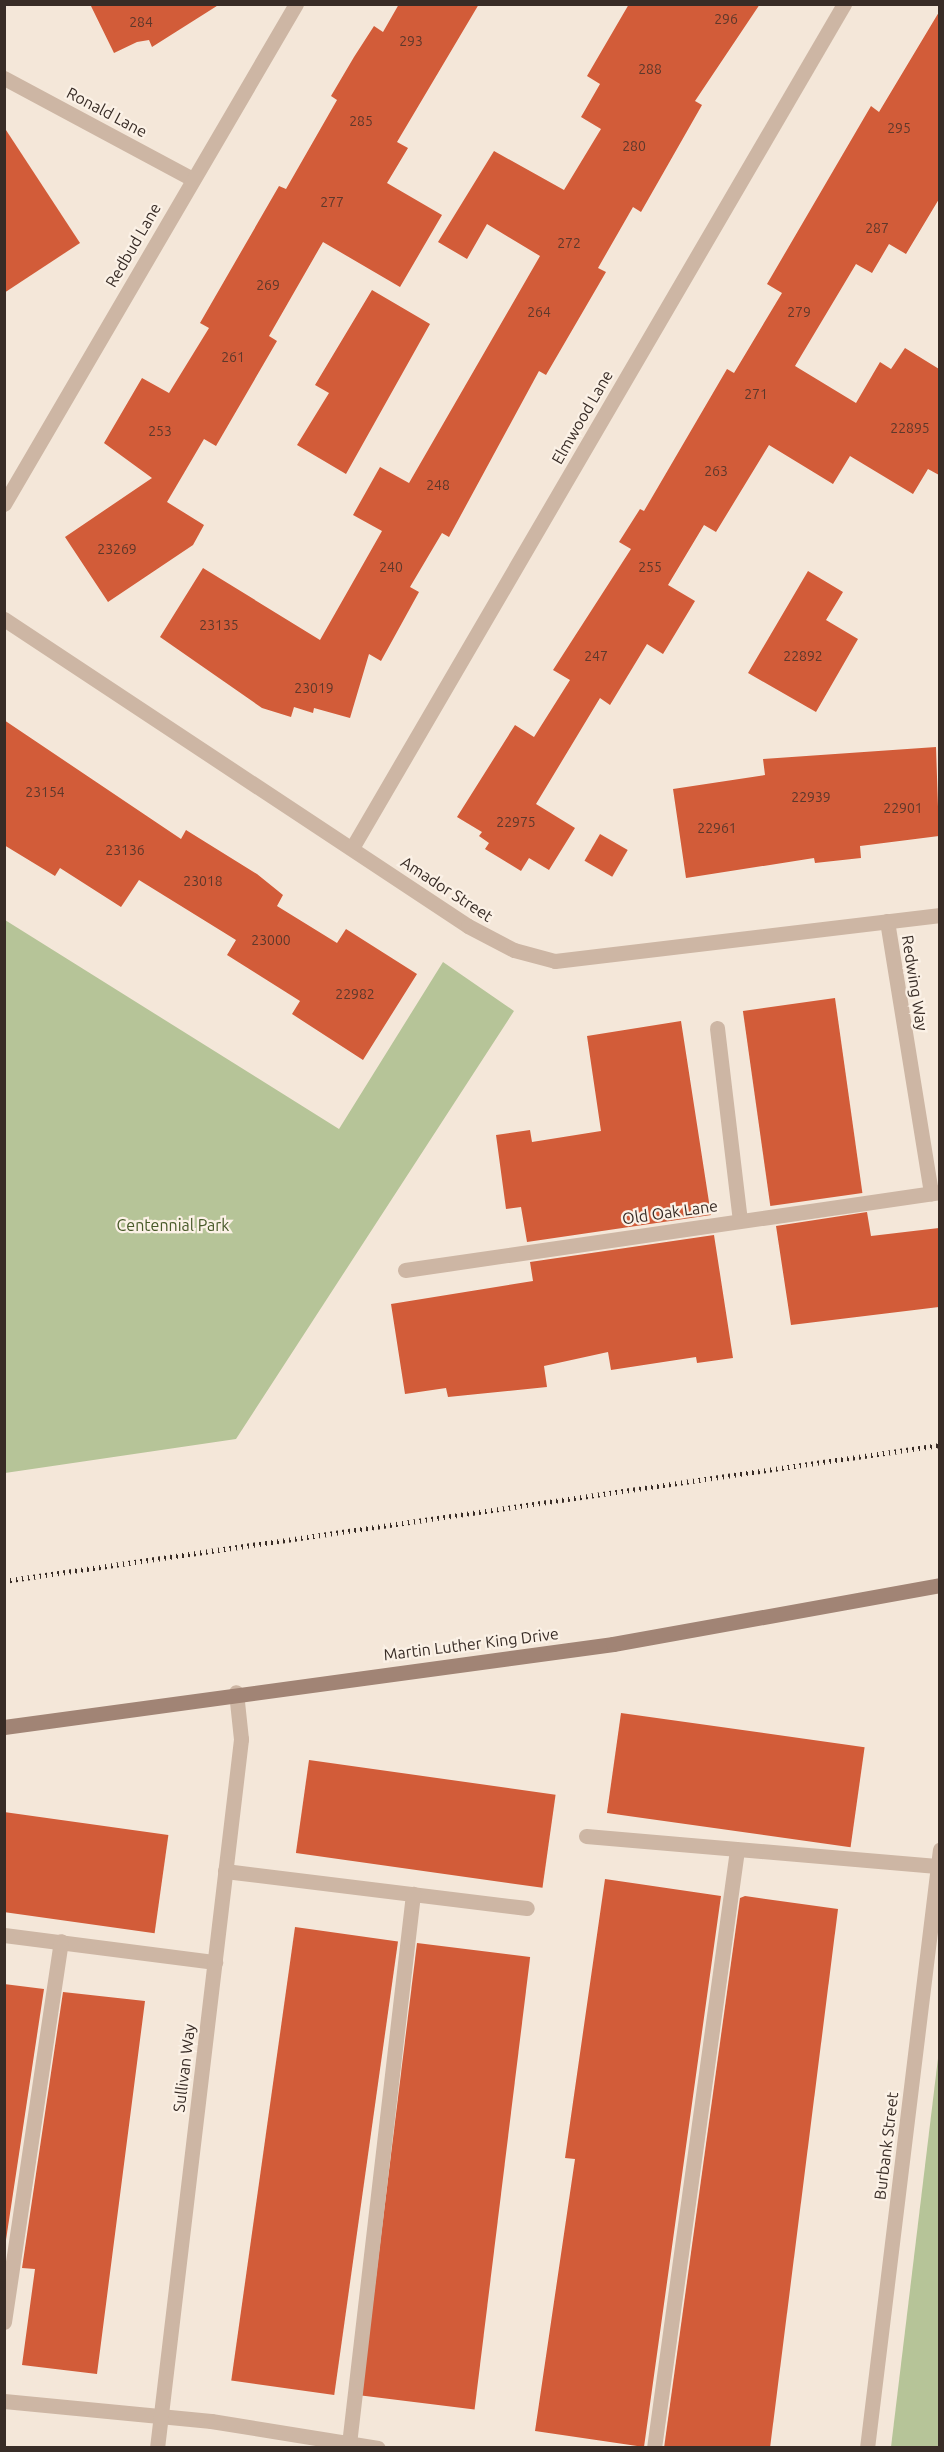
<!DOCTYPE html>
<html>
<head>
<meta charset="utf-8">
<style>
  body { margin:0 }
  #map { position:relative; width:944px; height:2452px; overflow:hidden; background:#f4e7d9; font-family:Ubuntu,sans-serif }
  div>[style] { position:absolute }
  [style*='--x'] { left:calc(var(--x)*1px); top:calc(var(--y)*1px); width:calc(var(--w)*1px); rotate:calc(var(--a)*1deg) }
  .green>* { inset:0; background:#b6c498 }
  .building>* { inset:0; background:#d25c39; transform-origin:0 0 }
  .lane>* { height:15px; margin:-7.5px; padding:0 7.5px; transform-origin:7.5px; border-radius:7.5px; background:#cdb6a4 }
  .street>* { height:15px; margin:-7.5px; padding:0 7.5px; transform-origin:7.5px; border-radius:7.5px; background:#cdb6a4 }
  .secondary>* { height:15px; margin:-7.5px; padding:0 7.5px; transform-origin:7.5px; border-radius:7.5px; background:#a18475 }
  .rail>* { height:4.5px; margin-top:-2.25px; transform-origin:0; background:repeating-linear-gradient(90deg,#382c26 0 1.5px,transparent 0 6px) }
  span { translate:-50% -50%; white-space:nowrap; text-align:center; line-height:1.15; -webkit-text-stroke:4.5px #fbf1e6; paint-order:stroke }
  .number-label { font-size:14px; color:#5e382b }
  .number-label span { -webkit-text-stroke-width:0 }
  .street-label { font-size:16px; color:#382c26 }
  .park-label { font-size:16px; color:#475928 }
  .frame { position:absolute; inset:0; border:6px solid #382c26; pointer-events:none }
</style>
</head>
<body>
<div id="map">
  <div class="green">
    <div style="clip-path:polygon(5px 920px,339px 1129px,443px 962px,514px 1011px,236px 1439px,5px 1473px)"></div>
    <div style="clip-path:polygon(939px 2050px,939px 2447px,891px 2447px)"></div>
  </div>
  <div class="building">
    <div style="clip-path:polygon(90px 4px,220px 4px,152px 47px,149px 40px,137px 42px,114px 53px)"></div>
    <div style="clip-path:polygon(399px 4px,479px 4px,397px 142px,408px 148px,387px 183px,442px 215px,400px 287px,323px 242px,269px 336px,277px 341px,216px 446px,204px 439px,167px 502px,204px 525px,193px 545px,108px 602px,65px 537px,152px 478px,104px 443px,142px 378px,169px 393px,209px 328px,200px 323px,279px 186px,286px 189px,337px 100px,331px 96px,354px 57px,374px 26px,383px 32px)"></div>
    <div style="clip-path:polygon(629px 4px,760px 4px,695px 101px,702px 105px,641px 212px,633px 207px,598px 268px,606px 272px,546px 375px,539px 371px,449px 537px,442px 533px,410px 587px,419px 592px,381px 661px,369px 654px,350px 718px,314px 708px,313px 713px,294px 707px,291px 717px,262px 708px,160px 637px,203px 568px,320px 640px,382px 531px,353px 515px,380px 467px,409px 483px,540px 256px,487px 224px,467px 259px,438px 242px,494px 151px,564px 190px,601px 129px,581px 117px,600px 84px,587px 76px)"></div>
    <div style="clip-path:polygon(939px 12px,939px 199px,906px 254px,889px 244px,872px 273px,856px 264px,795px 366px,856px 403px,880px 362px,891px 369px,905px 348px,939px 369px,939px 475px,928px 469px,913px 494px,850px 456px,833px 484px,769px 445px,716px 532px,704px 525px,668px 585px,695px 601px,663px 654px,647px 644px,610px 705px,600px 698px,536px 804px,575px 828px,549px 870px,529px 858px,521px 871px,485px 849px,489px 843px,479px 836px,482px 832px,457px 817px,515px 725px,534px 737px,570px 680px,553px 670px,631px 549px,619px 542px,640px 509px,644px 511px,727px 369px,734px 373px,782px 293px,767px 284px,871px 106px,879px 112px)"></div>
    <div style="clip-path:polygon(4px 127px,80px 243px,4px 293px)"></div>
    <div style="clip-path:polygon(372px 290px,430px 324px,346px 474px,297px 445px,329px 393px,315px 385px)"></div>
    <div style="clip-path:polygon(808px 571px,843px 592px,826px 620px,858px 639px,816px 712px,748px 673px)"></div>
    <div style="clip-path:polygon(4px 720px,181px 839px,186px 830px,257px 874px,283px 895px,277px 906px,337px 943px,346px 929px,417px 974px,363px 1060px,292px 1014px,300px 1001px,227px 955px,236px 940px,139px 880px,121px 907px,60px 868px,55px 876px,4px 845px)"></div>
    <div style="clip-path:polygon(936px 747px,939px 836px,860px 846px,861px 858px,815px 863px,814px 858px,686px 878px,673px 789px,765px 775px,763px 759px)"></div>
    <div style="left:600px;top:834px;width:32px;height:31px;rotate:30deg"></div>
    <div style="left:835px;top:998px;width:197px;height:93px;rotate:82deg"></div>
    <div style="clip-path:polygon(681px 1021px,711px 1215px,527px 1242px,521px 1207px,506px 1209px,496px 1135px,530px 1130px,532px 1142px,601px 1131px,587px 1036px)"></div>
    <div style="clip-path:polygon(867px 1212px,871px 1236px,939px 1228px,939px 1307px,791px 1325px,776px 1226px)"></div>
    <div style="clip-path:polygon(714px 1235px,733px 1358px,697px 1363px,696px 1357px,611px 1370px,608px 1352px,544px 1366px,547px 1387px,448px 1397px,446px 1388px,405px 1394px,391px 1304px,533px 1281px,530px 1262px)"></div>
    <div style="left:621px;top:1713px;width:246px;height:101px;rotate:8deg"></div>
    <div style="left:309px;top:1760px;width:249px;height:94px;rotate:8deg"></div>
    <div style="left:4px;top:1812px;width:166px;height:99px;rotate:8deg"></div>
    <div style="clip-path:polygon(605px 1879px,721px 1896px,644px 2447px,535px 2431px,575px 2159px,565px 2158px)"></div>
    <div style="clip-path:polygon(745px 1896px,838px 1909px,770px 2448px,664px 2448px,740px 1898px)"></div>
    <div style="left:295px;top:1927px;width:104px;height:458px;rotate:8deg"></div>
    <div style="left:417px;top:1943px;width:114px;height:456px;rotate:7deg"></div>
    <div style="clip-path:polygon(4px 1984px,44px 1989px,4px 2253px)"></div>
    <div style="clip-path:polygon(63px 1992px,145px 2001px,97px 2374px,22px 2365px,35px 2269px,22px 2268px)"></div>
  </div>
  <div class="lane">
    <div style="--x:887;--y:921;--w:276;--a:80.8"></div>
    <div style="--x:717;--y:1028;--w:193;--a:83.2"></div>
    <div style="--x:586;--y:1836;--w:352;--a:4.9"></div>
    <div style="--x:225;--y:1871;--w:304;--a:7"></div>
    <div style="--x:4;--y:1935;--w:213;--a:7.3"></div>
    <div style="--x:4;--y:2322;--w:385;--a:-81.5"></div>
    <div style="--x:4;--y:2401;--w:208;--a:5.5"></div>
    <div style="--x:211;--y:2421;--w:169;--a:9.2"></div>
    <div style="--x:349;--y:2444;--w:554;--a:-83.36"></div>
    <div style="--x:654;--y:2448;--w:604;--a:-82.1"></div>
  </div>
  <div class="street">
    <div style="--x:4;--y:78;--w:213;--a:28.2"></div>
    <div style="--x:4;--y:504;--w:579;--a:-59.72"></div>
    <div style="--x:4;--y:619;--w:556;--a:33.49"></div>
    <div style="--x:468;--y:926;--w:52;--a:27.6"></div>
    <div style="--x:514;--y:950;--w:42;--a:15"></div>
    <div style="--x:555;--y:961;--w:388;--a:-6.8"></div>
    <div style="--x:352;--y:848;--w:977;--a:-59.76"></div>
    <div style="--x:405;--y:1270;--w:541;--a:-8.29"></div>
    <div style="--x:157;--y:2448;--w:714;--a:-83.24"></div>
    <div style="--x:241;--y:1739;--w:47;--a:-96.1"></div>
    <div style="--x:867;--y:2448;--w:603;--a:-83.05"></div>
  </div>
  <div class="secondary">
    <div style="--x:4;--y:1727;--w:615;--a:-7.76"></div>
    <div style="--x:613;--y:1644;--w:332;--a:-10.2"></div>
  </div>
  <div class="rail">
    <div style="--x:4;--y:1581;--w:946;--a:-8.27"></div>
  </div>
  <div class="number-label">
    <span style="left:726px;top:19px">296</span>
    <span style="left:141px;top:22px">284</span>
    <span style="left:411px;top:41px">293</span>
    <span style="left:650px;top:69px">288</span>
    <span style="left:361px;top:121px">285</span>
    <span style="left:899px;top:128px">295</span>
    <span style="left:634px;top:146px">280</span>
    <span style="left:332px;top:202px">277</span>
    <span style="left:877px;top:228px">287</span>
    <span style="left:569px;top:243px">272</span>
    <span style="left:268px;top:285px">269</span>
    <span style="left:539px;top:312px">264</span>
    <span style="left:799px;top:312px">279</span>
    <span style="left:233px;top:357px">261</span>
    <span style="left:756px;top:394px">271</span>
    <span style="left:910px;top:428px">22895</span>
    <span style="left:160px;top:431px">253</span>
    <span style="left:716px;top:471px">263</span>
    <span style="left:438px;top:485px">248</span>
    <span style="left:117px;top:549px">23269</span>
    <span style="left:391px;top:567px">240</span>
    <span style="left:650px;top:567px">255</span>
    <span style="left:219px;top:625px">23135</span>
    <span style="left:596px;top:656px">247</span>
    <span style="left:803px;top:656px">22892</span>
    <span style="left:314px;top:688px">23019</span>
    <span style="left:45px;top:792px">23154</span>
    <span style="left:811px;top:797px">22939</span>
    <span style="left:903px;top:808px">22901</span>
    <span style="left:516px;top:822px">22975</span>
    <span style="left:717px;top:828px">22961</span>
    <span style="left:125px;top:850px">23136</span>
    <span style="left:203px;top:881px">23018</span>
    <span style="left:271px;top:940px">23000</span>
    <span style="left:355px;top:994px">22982</span>
  </div>
  <div class="street-label">
    <span style="left:107px;top:112px;rotate:28deg">Ronald Lane</span>
    <span style="left:133px;top:245px;rotate:-60deg">Redbud Lane</span>
    <span style="left:582px;top:417px;rotate:-60deg">Elmwood Lane</span>
    <span style="left:447px;top:889px;rotate:33deg">Amador Street</span>
    <span style="left:915px;top:983px;rotate:81deg">Redwing Way</span>
    <span style="left:670px;top:1212px;rotate:-8deg">Old Oak Lane</span>
    <span style="left:471px;top:1644px;rotate:-7deg">Martin Luther King Drive</span>
    <span style="left:184px;top:2068px;rotate:-83deg">Sullivan Way</span>
    <span style="left:886px;top:2146px;rotate:-83deg">Burbank Street</span>
  </div>
  <div class="park-label">
    <span style="left:173px;top:1225px">Centennial Park</span>
  </div>
  <div class="frame"></div>
</div>
</body>
</html>
